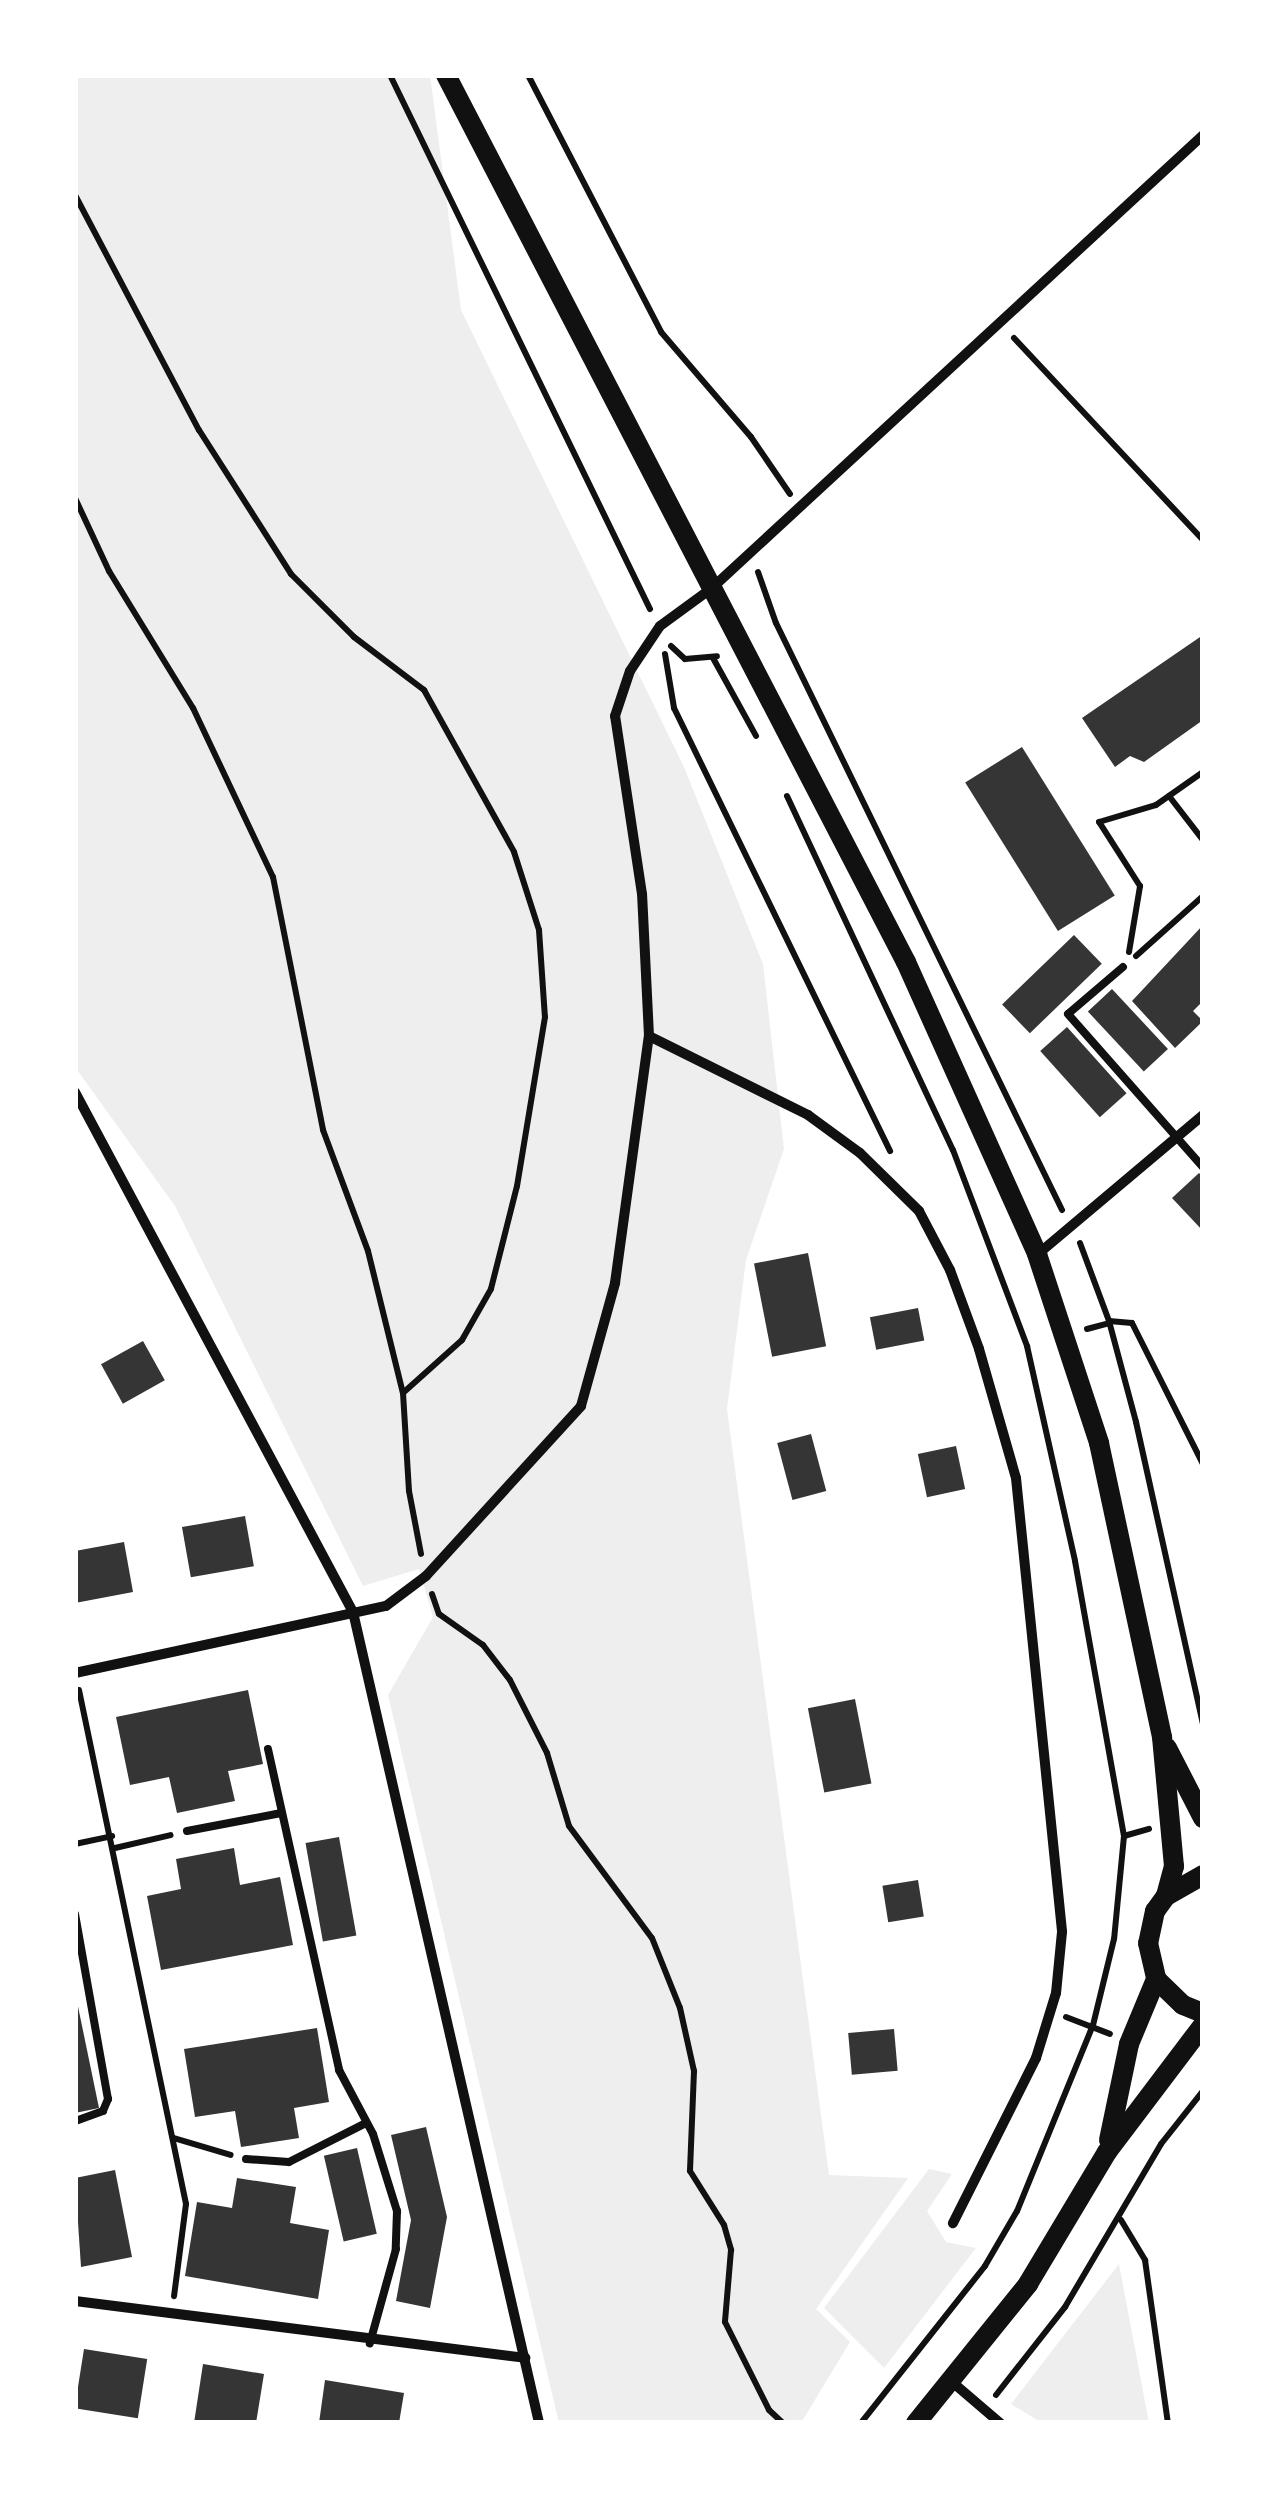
<!DOCTYPE html>
<html>
<head>
<meta charset="utf-8">
<style>
  body { margin:0 }
  #map { position:relative; width:1278px; height:2498px; overflow:hidden; background:#fff; font-family:"PT Sans Narrow",sans-serif }
  div>[style] { position:absolute }
  [style*='--x'] { left:calc(var(--x)*1px); top:calc(var(--y)*1px); width:calc(var(--w)*1px); rotate:calc(var(--a)*1deg) }
  .green>* { inset:0; background:#eee }
  .building>* { inset:0; background:#353535; transform-origin:0 0 }
  .path>* { height:6px; margin:-3px; padding:0 3px; transform-origin:3px; border-radius:3px; background:#111 }
  .service>* { height:8px; margin:-4px; padding:0 4px; transform-origin:4px; border-radius:4px; background:#111 }
  .minor>* { height:10px; margin:-5px; padding:0 5px; transform-origin:5px; border-radius:5px; background:#111 }
  .secondary>* { height:20px; margin:-10px; padding:0 10px; transform-origin:10px; border-radius:10px; background:#111 }
  span { translate:-50% -50%; white-space:nowrap; text-align:center; line-height:1.15; -webkit-text-stroke:8px #fff; paint-order:stroke }
  .frame { position:absolute; inset:0; border:78px solid #fff; pointer-events:none }
</style>
</head>
<body>
<div id="map">
  <div class="green">
    <div style="clip-path:polygon(75px 75px,430px 75px,461px 310px,684px 767px,763px 964px,784px 1149px,746px 1260px,727px 1409px,829px 2175px,908px 2178px,816px 2309px,850px 2342px,801px 2423px,559px 2423px,388px 1695px,433px 1617px,419px 1569px,363px 1586px,175px 1206px,75px 1067px)"></div>
    <div style="clip-path:polygon(929px 2169px,952px 2174px,927px 2211px,946px 2242px,976px 2248px,884px 2368px,824px 2308px)"></div>
    <div style="clip-path:polygon(1119px 2264px,1149px 2423px,1042px 2423px,1011px 2404px)"></div>
  </div>
  <div class="building">
    <div style="clip-path:polygon(1203px 635px,1203px 720px,1144px 762px,1130px 756px,1115px 767px,1082px 718px)"></div>
    <div style="left:1022px;top:747px;width:175px;height:67px;rotate:58deg"></div>
    <div style="clip-path:polygon(1203px 925px,1203px 1001px,1193px 1011px,1203px 1021px,1175px 1048px,1132px 1001px)"></div>
    <div style="left:1074px;top:935px;width:40px;height:100px;rotate:46deg"></div>
    <div style="left:1112px;top:989px;width:82px;height:33px;rotate:47deg"></div>
    <div style="left:1067px;top:1027px;width:89px;height:36px;rotate:48deg"></div>
    <div style="clip-path:polygon(1199px 1173px,1203px 1177px,1203px 1231px,1172px 1198px)"></div>
    <div style="left:808px;top:1253px;width:95px;height:55px;rotate:79deg"></div>
    <div style="left:918px;top:1308px;width:33px;height:49px;rotate:79deg"></div>
    <div style="left:143px;top:1341px;width:45px;height:48px;rotate:61deg"></div>
    <div style="left:811px;top:1434px;width:59px;height:35px;rotate:75deg"></div>
    <div style="left:956px;top:1446px;width:44px;height:39px;rotate:78deg"></div>
    <div style="left:245px;top:1516px;width:51px;height:64px;rotate:80deg"></div>
    <div style="clip-path:polygon(124px 1542px,133px 1592px,75px 1603px,75px 1551px)"></div>
    <div style="clip-path:polygon(248px 1690px,263px 1764px,228px 1771px,235px 1801px,177px 1813px,169px 1777px,130px 1785px,116px 1717px)"></div>
    <div style="left:855px;top:1699px;width:86px;height:48px;rotate:79deg"></div>
    <div style="left:339px;top:1837px;width:100px;height:34px;rotate:80deg"></div>
    <div style="clip-path:polygon(234px 1848px,240px 1885px,280px 1877px,293px 1945px,161px 1970px,147px 1896px,181px 1889px,176px 1859px)"></div>
    <div style="left:918px;top:1880px;width:37px;height:36px;rotate:81deg"></div>
    <div style="clip-path:polygon(75px 1992px,99px 2108px,75px 2113px)"></div>
    <div style="clip-path:polygon(317px 2028px,329px 2102px,294px 2108px,299px 2138px,241px 2147px,235px 2111px,195px 2117px,184px 2049px)"></div>
    <div style="left:894px;top:2029px;width:42px;height:46px;rotate:85deg"></div>
    <div style="clip-path:polygon(426px 2127px,447px 2217px,430px 2308px,396px 2301px,411px 2220px,391px 2135px)"></div>
    <div style="left:357px;top:2148px;width:88px;height:34px;rotate:77deg"></div>
    <div style="clip-path:polygon(115px 2170px,132px 2257px,81px 2267px,75px 2178px)"></div>
    <div style="clip-path:polygon(237px 2178px,296px 2187px,290px 2223px,329px 2230px,318px 2299px,185px 2276px,197px 2202px,232px 2208px)"></div>
    <div style="left:84px;top:2349px;width:64px;height:60px;rotate:9deg"></div>
    <div style="clip-path:polygon(203px 2364px,264px 2374px,256px 2423px,194px 2423px)"></div>
    <div style="clip-path:polygon(325px 2380px,404px 2393px,399px 2423px,319px 2423px)"></div>
  </div>
  <div class="path">
    <div style="--x:390;--y:75;--w:594;--a:64.04"></div>
    <div style="--x:528;--y:75;--w:289;--a:62.6"></div>
    <div style="--x:661;--y:332;--w:138;--a:49.4"></div>
    <div style="--x:751;--y:437;--w:69;--a:55.6"></div>
    <div style="--x:75;--y:195;--w:266;--a:62.2"></div>
    <div style="--x:199;--y:430;--w:171;--a:57.4"></div>
    <div style="--x:291;--y:574;--w:89;--a:45"></div>
    <div style="--x:354;--y:637;--w:88;--a:37.1"></div>
    <div style="--x:424;--y:690;--w:185;--a:60.9"></div>
    <div style="--x:514;--y:852;--w:82;--a:72.2"></div>
    <div style="--x:539;--y:930;--w:87;--a:86.1"></div>
    <div style="--x:545;--y:1017;--w:171;--a:99.4"></div>
    <div style="--x:517;--y:1186;--w:106;--a:104.2"></div>
    <div style="--x:491;--y:1289;--w:59;--a:119.6"></div>
    <div style="--x:462;--y:1340;--w:79;--a:138.1"></div>
    <div style="--x:1014;--y:338;--w:277;--a:46.9"></div>
    <div style="--x:75;--y:498;--w:81;--a:65"></div>
    <div style="--x:109;--y:571;--w:161;--a:58.5"></div>
    <div style="--x:193;--y:708;--w:187;--a:64.7"></div>
    <div style="--x:273;--y:877;--w:258;--a:78.8"></div>
    <div style="--x:323;--y:1130;--w:129;--a:69.6"></div>
    <div style="--x:368;--y:1251;--w:146;--a:76.2"></div>
    <div style="--x:403;--y:1393;--w:98;--a:86.5"></div>
    <div style="--x:409;--y:1491;--w:64;--a:79.2"></div>
    <div style="--x:758;--y:572;--w:54;--a:70.6"></div>
    <div style="--x:776;--y:623;--w:653;--a:64.02"></div>
    <div style="--x:671;--y:646;--w:19;--a:43"></div>
    <div style="--x:685;--y:659;--w:32;--a:-5"></div>
    <div style="--x:665;--y:654;--w:55;--a:80.5"></div>
    <div style="--x:674;--y:708;--w:493;--a:64"></div>
    <div style="--x:713;--y:658;--w:89;--a:61.1"></div>
    <div style="--x:787;--y:796;--w:391;--a:64.9"></div>
    <div style="--x:953;--y:1150;--w:210;--a:69.3"></div>
    <div style="--x:1027;--y:1346;--w:220;--a:77.4"></div>
    <div style="--x:1075;--y:1561;--w:279;--a:79.9"></div>
    <div style="--x:1124;--y:1836;--w:103;--a:95.5"></div>
    <div style="--x:1114;--y:1939;--w:89;--a:103.7"></div>
    <div style="--x:1093;--y:2025;--w:201;--a:112.2"></div>
    <div style="--x:1017;--y:2211;--w:64;--a:120.2"></div>
    <div style="--x:985;--y:2266;--w:200;--a:128.3"></div>
    <div style="--x:1169;--y:796;--w:56;--a:52.3"></div>
    <div style="--x:1129;--y:952;--w:67;--a:-80.5"></div>
    <div style="--x:1140;--y:886;--w:76;--a:-122.6"></div>
    <div style="--x:1099;--y:822;--w:59;--a:-16.6"></div>
    <div style="--x:1156;--y:805;--w:57;--a:-35.1"></div>
    <div style="--x:1136;--y:956;--w:90;--a:-41.8"></div>
    <div style="--x:1080;--y:1243;--w:83;--a:69.6"></div>
    <div style="--x:1109;--y:1321;--w:105;--a:75"></div>
    <div style="--x:1136;--y:1422;--w:310;--a:77.5"></div>
    <div style="--x:1109;--y:1321;--w:23;--a:5"></div>
    <div style="--x:1132;--y:1323;--w:158;--a:63.3"></div>
    <div style="--x:1087;--y:1329;--w:24;--a:-15"></div>
    <div style="--x:432;--y:1594;--w:21;--a:71"></div>
    <div style="--x:439;--y:1614;--w:54;--a:35.2"></div>
    <div style="--x:483;--y:1645;--w:44;--a:52.4"></div>
    <div style="--x:510;--y:1680;--w:82;--a:63.1"></div>
    <div style="--x:547;--y:1753;--w:76;--a:73.2"></div>
    <div style="--x:569;--y:1826;--w:139;--a:53.5"></div>
    <div style="--x:652;--y:1938;--w:75;--a:68.2"></div>
    <div style="--x:680;--y:2008;--w:65;--a:77.5"></div>
    <div style="--x:694;--y:2071;--w:100;--a:92.3"></div>
    <div style="--x:690;--y:2171;--w:64;--a:57.8"></div>
    <div style="--x:724;--y:2225;--w:26;--a:74"></div>
    <div style="--x:731;--y:2250;--w:72;--a:94.8"></div>
    <div style="--x:725;--y:2322;--w:98;--a:63.4"></div>
    <div style="--x:769;--y:2410;--w:19;--a:43"></div>
    <div style="--x:79;--y:1690;--w:525;--a:78.24"></div>
    <div style="--x:186;--y:2204;--w:93;--a:97.4"></div>
    <div style="--x:1124;--y:1836;--w:26;--a:-16"></div>
    <div style="--x:75;--y:1844;--w:38;--a:-12"></div>
    <div style="--x:115;--y:1848;--w:57;--a:-13.1"></div>
    <div style="--x:1066;--y:2017;--w:47;--a:21.1"></div>
    <div style="--x:174;--y:2138;--w:59;--a:16.6"></div>
    <div style="--x:1121;--y:2220;--w:47;--a:59"></div>
    <div style="--x:1145;--y:2260;--w:165;--a:82"></div>
    <div style="--x:996;--y:2395;--w:112;--a:-51.9"></div>
    <div style="--x:1065;--y:2307;--w:189;--a:-59.5"></div>
    <div style="--x:1161;--y:2144;--w:68;--a:-51.6"></div>
  </div>
  <div class="service">
    <div style="--x:1123;--y:967;--w:72;--a:139.5"></div>
    <div style="--x:1068;--y:1014;--w:204;--a:48.6"></div>
    <div style="--x:268;--y:1749;--w:329;--a:77.5"></div>
    <div style="--x:339;--y:2070;--w:72;--a:62"></div>
    <div style="--x:373;--y:2134;--w:81;--a:72.7"></div>
    <div style="--x:397;--y:2211;--w:38;--a:92"></div>
    <div style="--x:396;--y:2249;--w:98;--a:105.5"></div>
    <div style="--x:187;--y:1831;--w:96;--a:-10.8"></div>
    <div style="--x:75;--y:1914;--w:188;--a:79.9"></div>
    <div style="--x:108;--y:2099;--w:13;--a:113"></div>
    <div style="--x:103;--y:2111;--w:30;--a:160"></div>
    <div style="--x:246;--y:2159;--w:43;--a:4"></div>
    <div style="--x:289;--y:2162;--w:86;--a:-26.9"></div>
  </div>
  <div class="minor">
    <div style="--x:649;--y:1036;--w:178;--a:26.4"></div>
    <div style="--x:808;--y:1115;--w:64;--a:36.2"></div>
    <div style="--x:860;--y:1153;--w:83;--a:44.5"></div>
    <div style="--x:919;--y:1211;--w:67;--a:62.3"></div>
    <div style="--x:950;--y:1270;--w:84;--a:69.8"></div>
    <div style="--x:979;--y:1349;--w:134;--a:74"></div>
    <div style="--x:1016;--y:1478;--w:456;--a:84.2"></div>
    <div style="--x:1062;--y:1932;--w:61;--a:95.6"></div>
    <div style="--x:1056;--y:1993;--w:68;--a:107.1"></div>
    <div style="--x:1036;--y:2058;--w:185;--a:116.7"></div>
    <div style="--x:75;--y:1092;--w:590;--a:61.87"></div>
    <div style="--x:353;--y:1612;--w:832;--a:77.08"></div>
    <div style="--x:1038;--y:1254;--w:216;--a:-40.1"></div>
    <div style="--x:75;--y:1673;--w:318;--a:-12.2"></div>
    <div style="--x:386;--y:1606;--w:50;--a:-36.9"></div>
    <div style="--x:426;--y:1576;--w:230;--a:-47.6"></div>
    <div style="--x:581;--y:1406;--w:128;--a:-74.5"></div>
    <div style="--x:615;--y:1283;--w:249;--a:-82.2"></div>
    <div style="--x:649;--y:1036;--w:142;--a:-92.8"></div>
    <div style="--x:642;--y:894;--w:180;--a:-98.6"></div>
    <div style="--x:615;--y:716;--w:47;--a:-71.6"></div>
    <div style="--x:630;--y:671;--w:54;--a:-56.3"></div>
    <div style="--x:660;--y:626;--w:64;--a:-36.2"></div>
    <div style="--x:712;--y:588;--w:668;--a:-42.69"></div>
    <div style="--x:75;--y:2301;--w:454;--a:7.2"></div>
    <div style="--x:951;--y:2381;--w:65;--a:40.6"></div>
  </div>
  <div class="secondary">
    <div style="--x:446;--y:75;--w:999;--a:62.59"></div>
    <div style="--x:906;--y:962;--w:320;--a:65.8"></div>
    <div style="--x:1037;--y:1254;--w:199;--a:71.8"></div>
    <div style="--x:1099;--y:1443;--w:301;--a:77.9"></div>
    <div style="--x:1162;--y:1737;--w:130;--a:84.7"></div>
    <div style="--x:1174;--y:1866;--w:31;--a:105"></div>
    <div style="--x:1167;--y:1748;--w:79;--a:62.8"></div>
    <div style="--x:1203;--y:1875;--w:43;--a:150.4"></div>
    <div style="--x:1166;--y:1896;--w:19;--a:126"></div>
    <div style="--x:1155;--y:1911;--w:33;--a:102"></div>
    <div style="--x:1148;--y:1943;--w:37;--a:77"></div>
    <div style="--x:1156;--y:1979;--w:37;--a:44"></div>
    <div style="--x:1183;--y:2005;--w:22;--a:22"></div>
    <div style="--x:1109;--y:2140;--w:98;--a:-78.2"></div>
    <div style="--x:1129;--y:2044;--w:70;--a:-67.4"></div>
    <div style="--x:916;--y:2423;--w:179;--a:-51.1"></div>
    <div style="--x:1028;--y:2284;--w:154;--a:-59.1"></div>
    <div style="--x:1107;--y:2152;--w:159;--a:-52.9"></div>
  </div>
  <div class="frame"></div>
</div>
</body>
</html>
